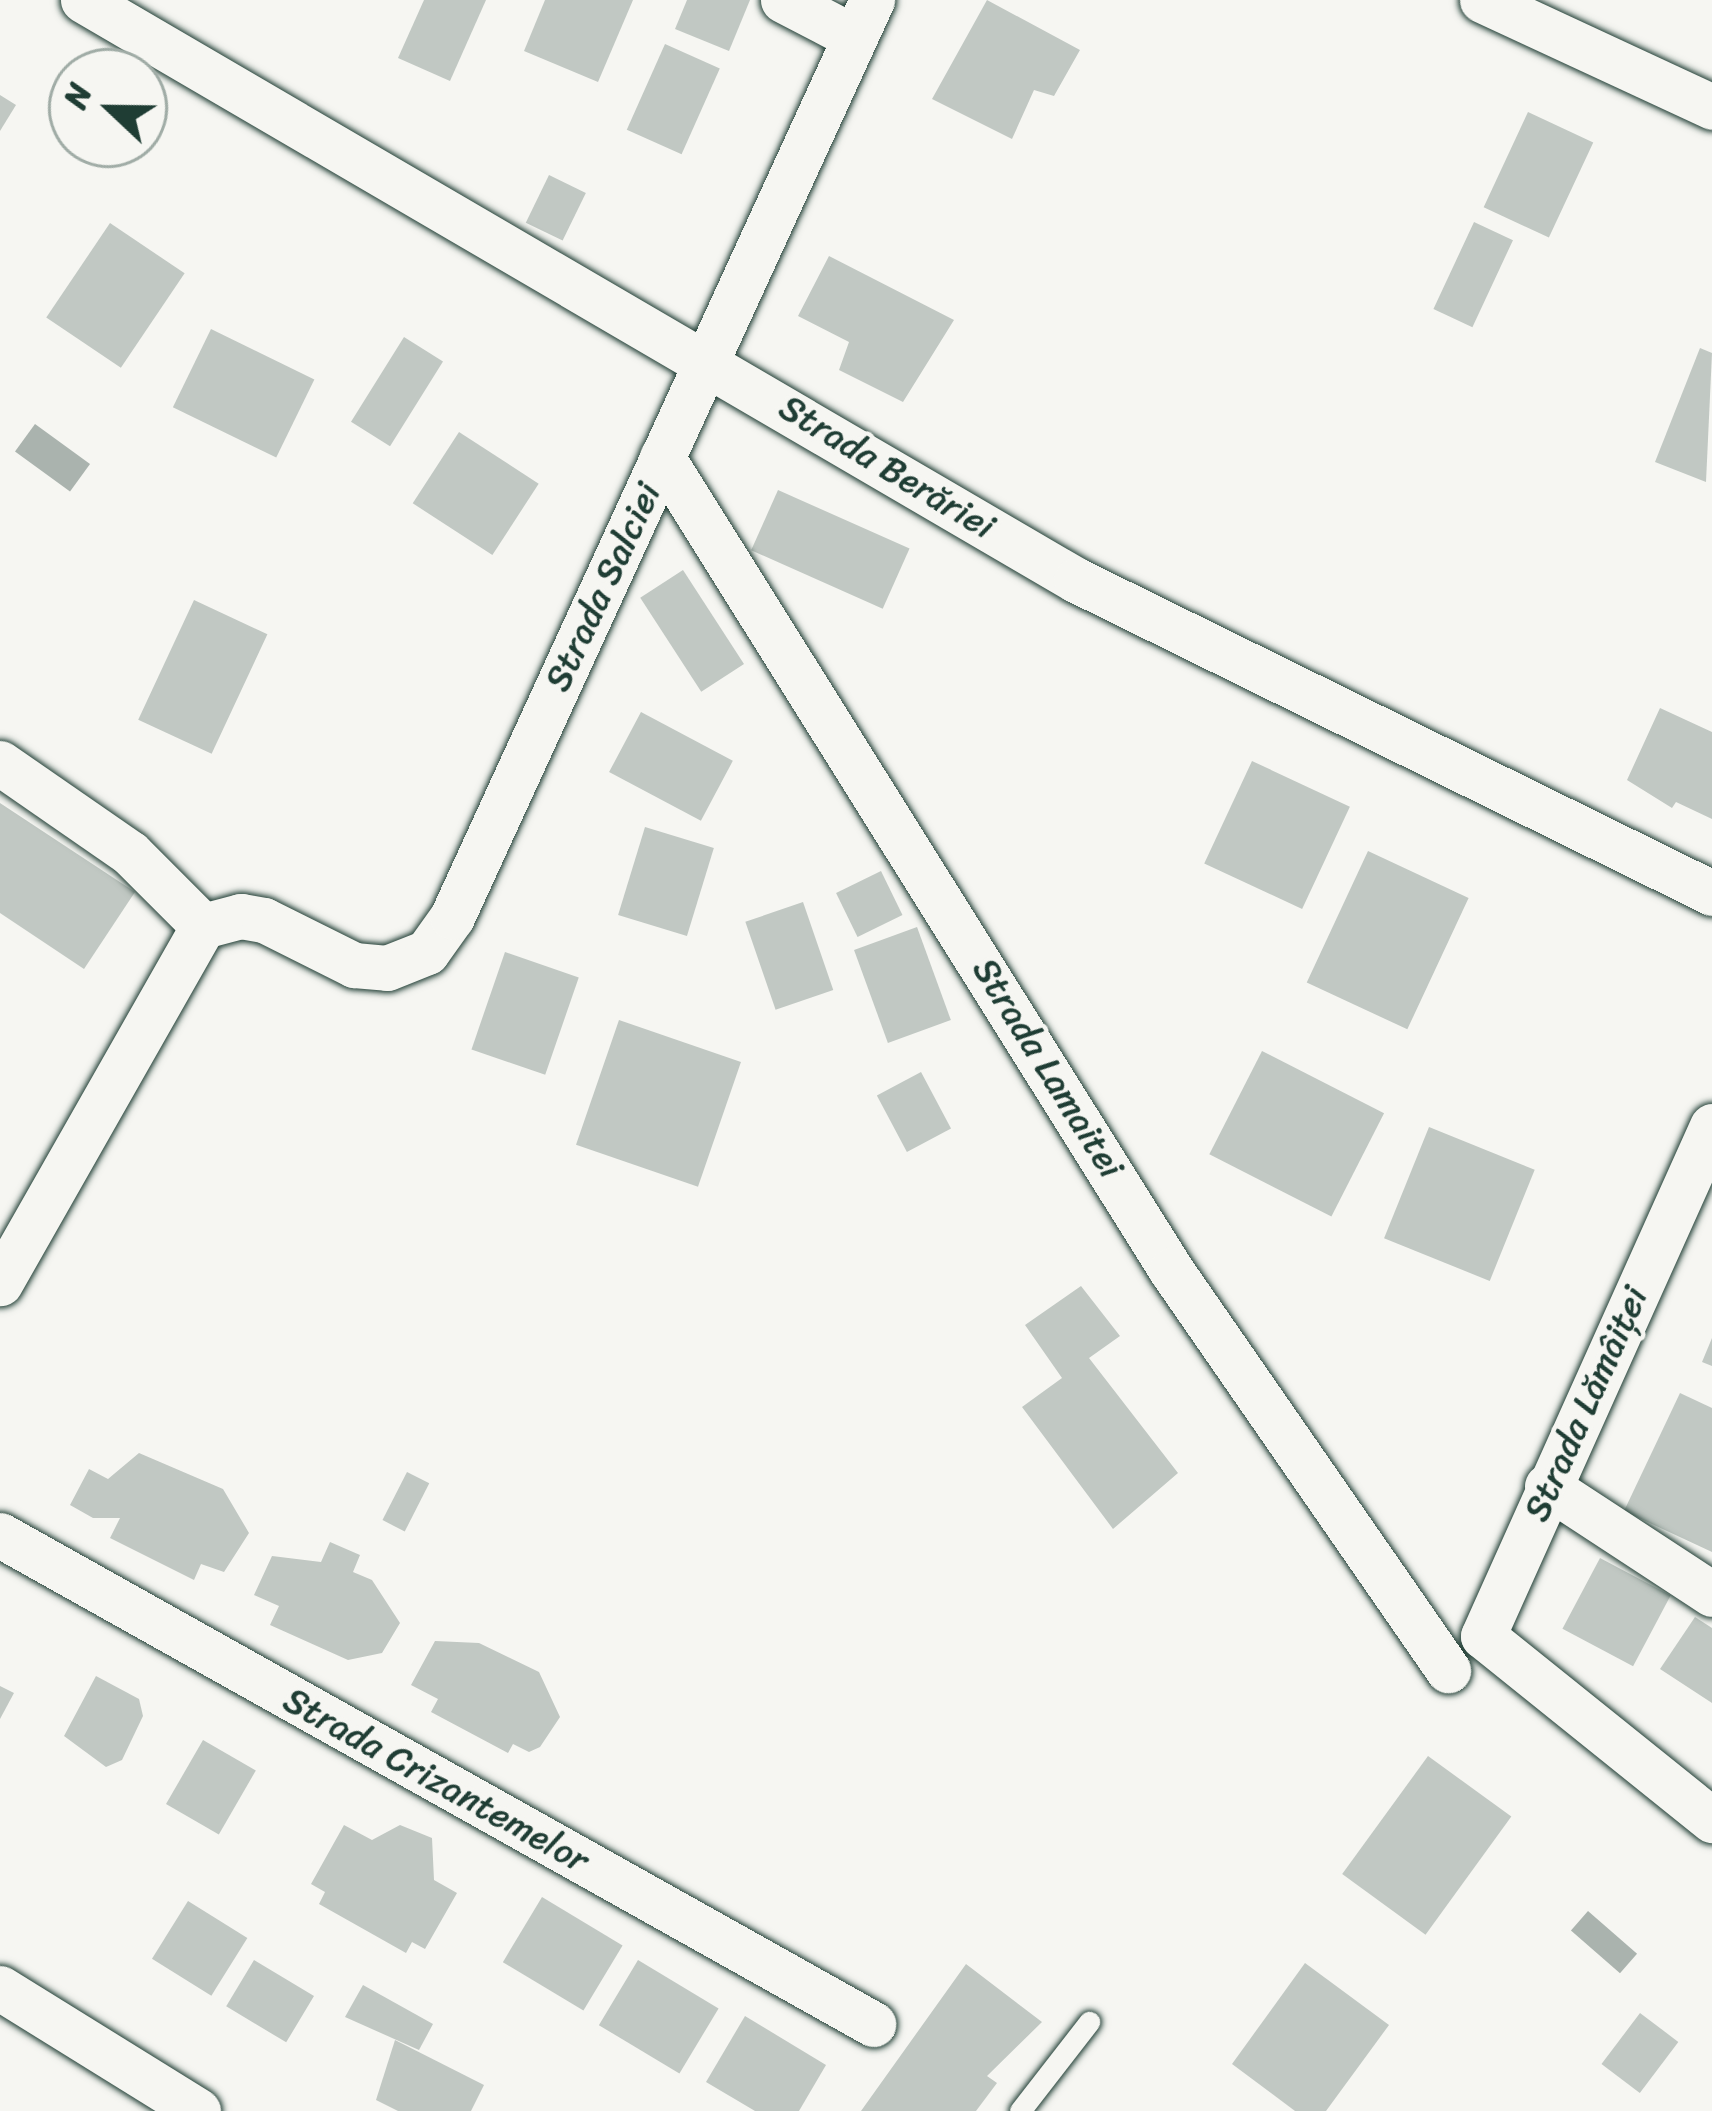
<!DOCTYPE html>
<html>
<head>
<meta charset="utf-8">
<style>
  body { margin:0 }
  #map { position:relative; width:1712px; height:2111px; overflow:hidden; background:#f6f6f2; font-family:Sriracha,sans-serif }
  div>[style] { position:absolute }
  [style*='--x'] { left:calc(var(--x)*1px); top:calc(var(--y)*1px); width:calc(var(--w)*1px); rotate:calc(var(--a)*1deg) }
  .water>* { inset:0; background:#aab3ae; transform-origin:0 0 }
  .building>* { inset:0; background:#c1c8c3; transform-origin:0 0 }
  .roads { filter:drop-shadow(0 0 3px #1f3d34) drop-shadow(0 0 3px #1f3d34) }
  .lane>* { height:21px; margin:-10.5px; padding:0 10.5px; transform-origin:10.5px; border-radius:10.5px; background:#f6f6f2 }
  .street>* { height:45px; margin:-22.5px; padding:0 22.5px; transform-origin:22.5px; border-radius:22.5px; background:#f6f6f2 }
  span { translate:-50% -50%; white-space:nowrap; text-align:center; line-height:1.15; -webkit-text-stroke:9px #f6f6f2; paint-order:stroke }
  .street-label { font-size:36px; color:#1f3d34 }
  .north { position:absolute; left:48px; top:48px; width:120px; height:120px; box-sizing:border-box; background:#f6f6f2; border:3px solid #a0aca6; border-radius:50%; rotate:292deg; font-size:33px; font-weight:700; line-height:48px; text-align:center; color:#1f3d34 }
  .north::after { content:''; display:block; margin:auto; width:42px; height:54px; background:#1f3d34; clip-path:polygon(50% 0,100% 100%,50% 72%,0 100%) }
</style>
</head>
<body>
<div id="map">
  <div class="water">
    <div style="left:35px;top:424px;width:68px;height:34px;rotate:36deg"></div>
    <div style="left:1588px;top:1911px;width:65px;height:26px;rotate:41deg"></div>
  </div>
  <div class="building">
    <div style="clip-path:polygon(424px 0,486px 0,450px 81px,398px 58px)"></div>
    <div style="clip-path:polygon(545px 0,633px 0,598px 82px,524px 51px)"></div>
    <div style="clip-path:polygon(687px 0,750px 0,729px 51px,675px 29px)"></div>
    <div style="clip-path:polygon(987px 0,1080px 50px,1054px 96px,1034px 90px,1012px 139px,932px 99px)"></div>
    <div style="left:665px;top:44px;width:60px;height:94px;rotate:24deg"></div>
    <div style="clip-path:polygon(0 95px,16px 105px,0 131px)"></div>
    <div style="left:1528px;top:112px;width:72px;height:105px;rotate:25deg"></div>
    <div style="left:549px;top:175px;width:41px;height:53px;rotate:26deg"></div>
    <div style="left:1474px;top:222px;width:43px;height:96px;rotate:25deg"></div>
    <div style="left:110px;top:223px;width:90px;height:114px;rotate:34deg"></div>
    <div style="clip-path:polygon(829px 256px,954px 320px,903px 402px,839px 370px,849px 342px,798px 316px)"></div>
    <div style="left:211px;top:329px;width:115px;height:87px;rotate:26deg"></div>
    <div style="left:404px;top:337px;width:46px;height:100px;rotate:32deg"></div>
    <div style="clip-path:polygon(1700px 348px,1712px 353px,1706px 482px,1655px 462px)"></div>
    <div style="left:459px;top:432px;width:95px;height:85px;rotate:33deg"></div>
    <div style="left:778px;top:490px;width:144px;height:66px;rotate:24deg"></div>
    <div style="left:683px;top:570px;width:112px;height:51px;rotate:57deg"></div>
    <div style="left:194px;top:600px;width:81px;height:132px;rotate:25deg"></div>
    <div style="clip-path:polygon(1660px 708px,1712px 732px,1712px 819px,1676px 802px,1672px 808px,1627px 780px)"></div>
    <div style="left:641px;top:712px;width:104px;height:68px;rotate:28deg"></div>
    <div style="left:1252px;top:761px;width:108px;height:113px;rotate:25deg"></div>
    <div style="clip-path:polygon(0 803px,135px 892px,84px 969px,0 913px)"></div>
    <div style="left:645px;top:827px;width:72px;height:92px;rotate:17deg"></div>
    <div style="left:1368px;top:851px;width:111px;height:145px;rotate:25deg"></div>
    <div style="left:881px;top:871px;width:49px;height:50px;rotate:64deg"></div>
    <div style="left:803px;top:902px;width:93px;height:61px;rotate:71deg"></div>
    <div style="left:917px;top:927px;width:99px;height:67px;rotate:70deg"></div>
    <div style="left:505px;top:952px;width:78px;height:103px;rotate:19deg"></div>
    <div style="left:619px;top:1020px;width:129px;height:132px;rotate:19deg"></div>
    <div style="left:1262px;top:1051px;width:137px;height:116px;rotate:27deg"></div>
    <div style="left:921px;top:1072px;width:64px;height:50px;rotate:62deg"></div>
    <div style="left:1429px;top:1127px;width:114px;height:120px;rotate:22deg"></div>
    <div style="clip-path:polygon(1081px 1286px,1120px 1336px,1089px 1358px,1178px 1473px,1113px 1529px,1022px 1407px,1062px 1378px,1025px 1325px)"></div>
    <div style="clip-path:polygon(1712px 1338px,1712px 1366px,1702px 1362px)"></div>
    <div style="clip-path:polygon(1680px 1393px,1712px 1408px,1712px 1552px,1624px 1511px)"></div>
    <div style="clip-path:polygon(139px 1453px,223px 1489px,249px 1533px,224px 1572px,201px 1564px,194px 1580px,110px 1538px,120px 1518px,93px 1518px,70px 1505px,89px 1469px,108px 1479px)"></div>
    <div style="left:407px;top:1472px;width:25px;height:54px;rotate:27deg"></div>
    <div style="clip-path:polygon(330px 1542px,360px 1555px,353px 1572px,372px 1580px,400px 1623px,382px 1653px,348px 1660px,270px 1625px,279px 1606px,254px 1595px,272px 1556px,321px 1562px)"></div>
    <div style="left:1600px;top:1558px;width:80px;height:80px;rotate:28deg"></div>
    <div style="clip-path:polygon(1695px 1617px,1712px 1628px,1712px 1703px,1660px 1669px)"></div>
    <div style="clip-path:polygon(435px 1641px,479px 1643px,539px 1672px,560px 1717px,540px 1747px,529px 1752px,513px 1744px,508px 1753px,431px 1712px,438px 1699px,411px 1685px)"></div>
    <div style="clip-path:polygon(96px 1676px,139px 1699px,143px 1716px,122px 1760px,106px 1767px,64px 1736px)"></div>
    <div style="clip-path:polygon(0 1686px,14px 1693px,0 1719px)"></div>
    <div style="left:203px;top:1740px;width:61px;height:74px;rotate:30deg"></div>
    <div style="left:1428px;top:1756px;width:103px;height:146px;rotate:36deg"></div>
    <div style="clip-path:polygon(344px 1825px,372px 1840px,400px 1825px,432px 1838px,434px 1880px,457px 1893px,425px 1949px,412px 1942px,406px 1953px,319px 1904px,325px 1892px,311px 1884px)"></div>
    <div style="left:542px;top:1897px;width:94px;height:76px;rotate:31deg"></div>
    <div style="left:188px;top:1901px;width:70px;height:68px;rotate:32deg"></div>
    <div style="left:254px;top:1960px;width:70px;height:54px;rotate:31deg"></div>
    <div style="left:638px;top:1960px;width:94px;height:76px;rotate:31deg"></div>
    <div style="clip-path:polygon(1305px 1963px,1389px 2025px,1326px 2111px,1295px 2111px,1232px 2064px)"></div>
    <div style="clip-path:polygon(966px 1964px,1042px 2022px,987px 2076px,997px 2083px,976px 2111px,861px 2111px)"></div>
    <div style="clip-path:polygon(363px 1985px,433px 2024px,419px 2050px,345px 2017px)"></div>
    <div style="left:1640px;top:2013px;width:48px;height:64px;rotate:37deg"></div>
    <div style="clip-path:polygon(745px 2016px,826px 2065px,799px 2111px,755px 2111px,706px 2082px)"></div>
    <div style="clip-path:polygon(395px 2040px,484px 2085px,471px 2111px,398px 2111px,376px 2100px)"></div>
  </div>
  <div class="roads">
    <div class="lane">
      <div style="--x:1020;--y:2111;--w:113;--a:-52.2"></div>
    </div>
    <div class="street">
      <div style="--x:83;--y:0;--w:1150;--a:30.29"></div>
      <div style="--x:1076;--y:580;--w:709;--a:26.2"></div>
      <div style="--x:783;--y:0;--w:80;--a:27.5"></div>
      <div style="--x:1482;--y:0;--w:254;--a:24.9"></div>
      <div style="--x:662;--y:457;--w:959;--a:57.95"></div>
      <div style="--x:1171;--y:1270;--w:487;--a:55.3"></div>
      <div style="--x:0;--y:763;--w:158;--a:34.7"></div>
      <div style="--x:130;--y:853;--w:103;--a:45"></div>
      <div style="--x:203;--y:926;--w:411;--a:119.6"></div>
      <div style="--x:203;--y:926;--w:39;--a:-15"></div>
      <div style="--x:241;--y:916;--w:23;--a:10"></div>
      <div style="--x:264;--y:920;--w:101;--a:26.6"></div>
      <div style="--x:354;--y:965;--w:33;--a:5"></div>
      <div style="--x:387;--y:968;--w:43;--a:-21.8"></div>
      <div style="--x:427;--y:952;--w:43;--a:-54.5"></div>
      <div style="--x:452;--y:917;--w:1009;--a:-65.39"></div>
      <div style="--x:1712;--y:1126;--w:559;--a:114.18"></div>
      <div style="--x:1483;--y:1636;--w:294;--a:38.8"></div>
      <div style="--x:1547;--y:1486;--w:197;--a:33.2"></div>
      <div style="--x:0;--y:1535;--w:1001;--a:29.25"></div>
      <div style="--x:0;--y:1988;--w:233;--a:31.8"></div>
    </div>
  </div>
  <div class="street-label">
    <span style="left:887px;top:467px;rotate:31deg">Strada Berăriei</span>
    <span style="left:603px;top:587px;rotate:-65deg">Strada Salciei</span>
    <span style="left:1048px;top:1068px;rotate:58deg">Strada Lamaitei</span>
    <span style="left:1586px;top:1404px;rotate:-66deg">Strada Lămâiței</span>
    <span style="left:436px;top:1780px;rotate:29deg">Strada Crizantemelor</span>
  </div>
  <div class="north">N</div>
</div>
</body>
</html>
